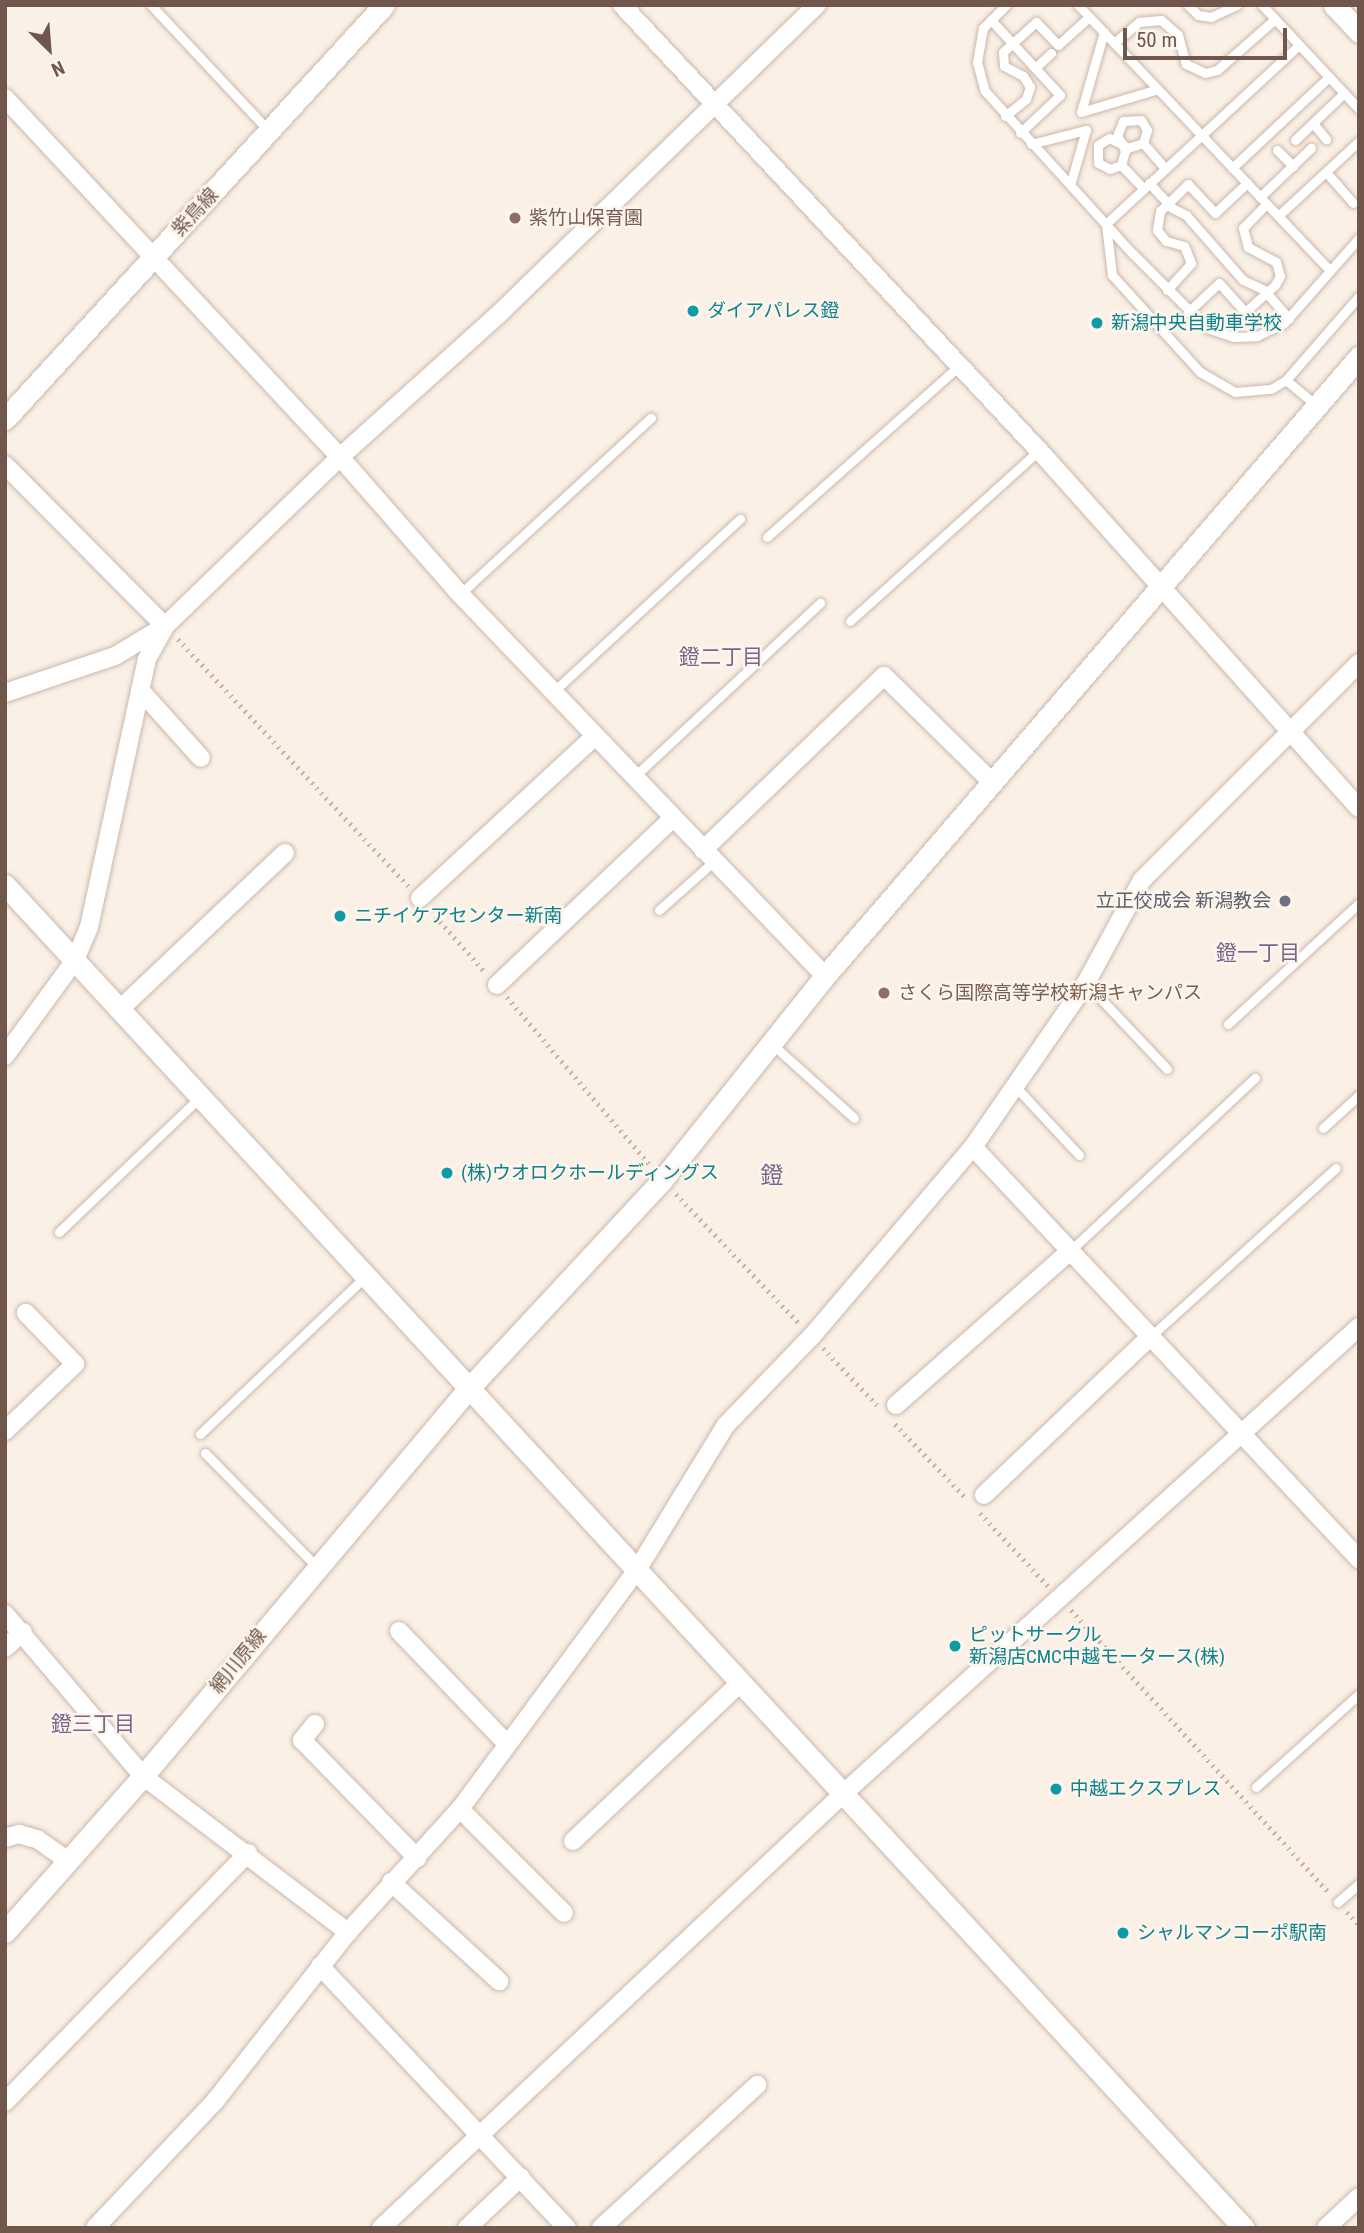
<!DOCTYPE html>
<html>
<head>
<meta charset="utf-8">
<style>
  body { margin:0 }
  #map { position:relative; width:1364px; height:2233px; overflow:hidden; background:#faf0e5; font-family:"Roboto Condensed","Noto Sans JP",sans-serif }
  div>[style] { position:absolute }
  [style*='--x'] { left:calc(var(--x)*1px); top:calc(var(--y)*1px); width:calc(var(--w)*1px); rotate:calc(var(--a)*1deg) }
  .path>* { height:4.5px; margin-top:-2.25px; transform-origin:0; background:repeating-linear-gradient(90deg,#d2b1a2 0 2px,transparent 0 7px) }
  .roads { filter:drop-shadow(0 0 2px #cbb7ac) drop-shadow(0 0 2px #cbb7ac) }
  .service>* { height:9px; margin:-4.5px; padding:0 4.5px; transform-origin:4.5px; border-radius:4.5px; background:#fff }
  .minor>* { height:18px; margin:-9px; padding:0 9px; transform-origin:9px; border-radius:9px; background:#fff }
  .tertiary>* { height:21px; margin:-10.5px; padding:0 10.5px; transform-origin:10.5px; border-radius:10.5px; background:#fff }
  .dots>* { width:19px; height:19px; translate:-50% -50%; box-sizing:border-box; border:4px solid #fdf5eb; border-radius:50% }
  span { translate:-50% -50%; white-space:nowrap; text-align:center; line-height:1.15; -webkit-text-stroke:5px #fdf5eb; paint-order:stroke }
  .street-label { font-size:19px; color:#71564c }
  .education-label { font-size:19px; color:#785e54 }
  .left { translate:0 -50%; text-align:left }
  .culture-label { font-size:19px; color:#0d838f }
  .worship-label { font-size:19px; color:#5b616d }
  .right { translate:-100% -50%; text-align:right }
  .neighbourhood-label { font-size:21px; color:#7b648d }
  .quarter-label { font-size:23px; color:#7b648d }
  .frame { position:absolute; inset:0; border:7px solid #71564c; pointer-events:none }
  .north { position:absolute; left:14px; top:14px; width:70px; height:70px; -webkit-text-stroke:5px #fdf5eb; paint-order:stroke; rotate:155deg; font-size:19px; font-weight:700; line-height:28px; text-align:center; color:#71564c }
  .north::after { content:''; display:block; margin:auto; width:24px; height:32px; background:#71564c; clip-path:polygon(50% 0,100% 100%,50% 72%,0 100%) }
  .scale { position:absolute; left:1123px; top:28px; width:164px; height:32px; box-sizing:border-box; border:4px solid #71564c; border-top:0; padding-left:9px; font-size:21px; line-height:24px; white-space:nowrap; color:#71564c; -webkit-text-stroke:5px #fdf5eb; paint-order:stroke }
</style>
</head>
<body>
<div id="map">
  <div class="path">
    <div style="--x:178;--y:639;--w:338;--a:47"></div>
    <div style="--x:431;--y:911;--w:81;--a:48.5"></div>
    <div style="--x:507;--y:997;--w:219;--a:49.6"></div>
    <div style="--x:676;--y:1194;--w:180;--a:46.4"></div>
    <div style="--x:823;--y:1348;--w:79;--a:46.5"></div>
    <div style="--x:895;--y:1424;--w:104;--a:46.2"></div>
    <div style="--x:980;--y:1513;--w:100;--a:47"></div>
    <div style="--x:1071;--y:1610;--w:383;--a:47.6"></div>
    <div style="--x:1347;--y:1912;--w:18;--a:47"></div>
  </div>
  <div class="roads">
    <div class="service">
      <div style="--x:151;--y:5;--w:173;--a:46.9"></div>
      <div style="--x:1006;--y:5;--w:33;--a:135"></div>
      <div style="--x:983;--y:28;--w:35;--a:100"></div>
      <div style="--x:977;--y:62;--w:30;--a:75"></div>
      <div style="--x:985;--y:91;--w:220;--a:47.8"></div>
      <div style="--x:1133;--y:254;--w:105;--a:45"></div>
      <div style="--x:1207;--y:328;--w:28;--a:19"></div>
      <div style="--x:1233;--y:337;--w:24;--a:-2"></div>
      <div style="--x:1257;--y:336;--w:30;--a:-26"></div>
      <div style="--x:1284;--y:323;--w:113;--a:-48.6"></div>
      <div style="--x:1078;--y:5;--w:366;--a:46.5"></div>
      <div style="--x:1188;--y:5;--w:14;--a:45"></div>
      <div style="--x:1198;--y:15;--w:13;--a:9"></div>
      <div style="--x:1211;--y:17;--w:29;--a:-25"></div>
      <div style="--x:1262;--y:5;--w:142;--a:47"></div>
      <div style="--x:991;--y:20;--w:102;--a:47.4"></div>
      <div style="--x:1060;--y:95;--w:55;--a:136.5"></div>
      <div style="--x:1104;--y:32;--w:83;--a:106"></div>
      <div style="--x:1081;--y:112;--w:80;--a:-16.6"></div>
      <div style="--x:1114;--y:43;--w:33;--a:-40"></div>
      <div style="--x:1139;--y:22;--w:22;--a:-5"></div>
      <div style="--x:1161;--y:20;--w:23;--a:41"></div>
      <div style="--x:1178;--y:35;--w:30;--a:75"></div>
      <div style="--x:1186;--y:64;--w:21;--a:25"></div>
      <div style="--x:1205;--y:73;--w:12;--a:-14"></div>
      <div style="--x:1217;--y:70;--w:77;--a:-41.3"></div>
      <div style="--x:1299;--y:45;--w:263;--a:137.2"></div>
      <div style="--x:1106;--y:224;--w:51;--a:83.3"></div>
      <div style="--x:1112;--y:275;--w:131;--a:47.8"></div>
      <div style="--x:1200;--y:372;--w:40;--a:29.7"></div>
      <div style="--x:1235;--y:392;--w:36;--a:-5"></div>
      <div style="--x:1271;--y:389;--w:17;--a:-31"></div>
      <div style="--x:1286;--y:380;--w:111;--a:-49"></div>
      <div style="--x:1035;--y:68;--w:22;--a:-43"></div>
      <div style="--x:1005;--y:116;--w:27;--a:-39"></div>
      <div style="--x:1026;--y:99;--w:13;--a:-72"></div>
      <div style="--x:1030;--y:87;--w:13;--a:-122"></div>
      <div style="--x:1023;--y:76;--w:21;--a:-152"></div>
      <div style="--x:1004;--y:66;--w:14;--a:-94"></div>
      <div style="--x:1003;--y:52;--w:45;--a:-42.3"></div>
      <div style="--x:1036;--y:22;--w:32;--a:46"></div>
      <div style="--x:1058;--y:45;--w:42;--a:-42.1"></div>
      <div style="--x:1313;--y:123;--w:21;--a:51"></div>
      <div style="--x:1295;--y:140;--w:68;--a:-43.8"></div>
      <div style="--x:1143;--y:143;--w:16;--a:162"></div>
      <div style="--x:1128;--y:148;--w:7;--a:-146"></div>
      <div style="--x:1122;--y:144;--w:9;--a:-122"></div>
      <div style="--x:1117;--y:136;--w:16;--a:-68"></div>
      <div style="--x:1123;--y:121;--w:18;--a:-3"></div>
      <div style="--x:1141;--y:120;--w:12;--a:59"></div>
      <div style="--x:1147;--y:130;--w:14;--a:107"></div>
      <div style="--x:1143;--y:143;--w:33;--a:49"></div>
      <div style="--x:1031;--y:144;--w:57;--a:-14.3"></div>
      <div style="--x:1086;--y:130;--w:57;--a:106.2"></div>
      <div style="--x:1277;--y:150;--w:23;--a:45"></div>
      <div style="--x:1121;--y:165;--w:12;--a:160"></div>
      <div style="--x:1110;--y:169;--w:13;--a:-153"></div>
      <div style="--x:1098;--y:163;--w:18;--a:-90"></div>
      <div style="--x:1098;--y:145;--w:13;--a:-32"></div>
      <div style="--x:1109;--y:138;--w:14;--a:25"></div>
      <div style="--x:1122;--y:144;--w:8;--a:67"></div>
      <div style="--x:1125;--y:151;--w:15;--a:106"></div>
      <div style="--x:1121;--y:165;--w:32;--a:46"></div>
      <div style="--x:1232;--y:168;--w:133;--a:-43.2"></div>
      <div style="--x:1326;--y:172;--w:41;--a:48.9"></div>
      <div style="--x:1149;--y:183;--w:34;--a:47"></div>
      <div style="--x:1172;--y:208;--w:16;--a:27"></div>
      <div style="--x:1186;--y:215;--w:86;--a:48.8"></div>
      <div style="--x:1243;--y:280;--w:23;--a:25"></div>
      <div style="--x:1264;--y:290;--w:38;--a:49"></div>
      <div style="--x:1260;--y:197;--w:71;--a:-43.9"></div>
      <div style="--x:1278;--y:216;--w:110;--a:-42.8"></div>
      <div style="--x:1167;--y:290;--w:36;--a:-48"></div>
      <div style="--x:1191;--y:263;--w:18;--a:-112"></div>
      <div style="--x:1184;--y:246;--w:19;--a:-164"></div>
      <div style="--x:1166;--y:241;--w:14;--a:-129"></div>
      <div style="--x:1157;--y:230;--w:19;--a:-81"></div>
      <div style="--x:1160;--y:211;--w:39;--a:-44"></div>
      <div style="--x:1188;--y:184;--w:40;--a:47"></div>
      <div style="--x:1215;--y:213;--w:44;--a:-43.2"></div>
      <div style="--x:1188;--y:312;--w:42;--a:-43.1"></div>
      <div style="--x:1219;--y:283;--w:39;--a:48"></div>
      <div style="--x:1245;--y:312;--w:40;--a:-42"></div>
      <div style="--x:1275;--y:285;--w:10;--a:-61"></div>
      <div style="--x:1280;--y:276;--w:15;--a:-106"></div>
      <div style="--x:1276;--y:262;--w:32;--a:-152"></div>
      <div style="--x:1248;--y:247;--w:20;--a:-105"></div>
      <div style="--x:1243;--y:228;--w:33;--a:-46"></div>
      <div style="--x:1286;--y:380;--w:40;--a:40"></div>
      <div style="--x:767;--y:537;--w:259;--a:-41.7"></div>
      <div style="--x:460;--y:594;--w:260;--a:-42.7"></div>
      <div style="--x:850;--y:621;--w:255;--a:-42.1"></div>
      <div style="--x:553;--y:692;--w:255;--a:-42.8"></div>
      <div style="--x:634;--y:777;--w:255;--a:-43.1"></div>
      <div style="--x:659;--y:910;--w:74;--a:-41.7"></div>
      <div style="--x:1086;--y:983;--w:118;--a:46.7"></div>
      <div style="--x:1228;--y:1024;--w:178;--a:-42.7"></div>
      <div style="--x:773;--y:1045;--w:109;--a:42"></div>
      <div style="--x:1013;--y:1084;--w:97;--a:47.1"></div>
      <div style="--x:1323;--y:1128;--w:49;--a:-42.5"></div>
      <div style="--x:59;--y:1232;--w:194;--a:-43.7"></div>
      <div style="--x:1071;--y:1250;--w:252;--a:-43.1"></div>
      <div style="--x:1150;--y:1337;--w:251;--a:-42.3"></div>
      <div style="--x:200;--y:1434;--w:229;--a:-43.6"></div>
      <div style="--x:205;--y:1453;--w:158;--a:45.5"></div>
      <div style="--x:1256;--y:1787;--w:139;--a:-42.1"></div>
      <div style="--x:1338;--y:1902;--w:28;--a:-41"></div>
    </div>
    <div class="minor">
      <div style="--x:622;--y:5;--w:618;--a:46.9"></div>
      <div style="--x:1044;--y:456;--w:472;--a:48.2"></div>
      <div style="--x:5;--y:98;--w:491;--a:47"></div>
      <div style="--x:340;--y:457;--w:182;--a:48.8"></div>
      <div style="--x:460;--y:594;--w:528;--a:46.3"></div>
      <div style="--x:5;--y:465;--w:227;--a:45.2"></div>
      <div style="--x:165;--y:626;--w:58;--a:149"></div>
      <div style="--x:115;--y:656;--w:116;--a:161.4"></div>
      <div style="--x:140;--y:690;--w:91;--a:48.1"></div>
      <div style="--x:703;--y:850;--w:251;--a:-43.9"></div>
      <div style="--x:884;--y:676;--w:151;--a:44.5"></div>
      <div style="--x:420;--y:898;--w:238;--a:-42.8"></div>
      <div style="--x:497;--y:985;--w:243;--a:-43.5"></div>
      <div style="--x:120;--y:1009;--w:227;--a:-43.4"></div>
      <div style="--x:5;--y:1056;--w:119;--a:-53.9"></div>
      <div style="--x:75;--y:960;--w:36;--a:-67"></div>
      <div style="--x:89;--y:927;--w:274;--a:-77.8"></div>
      <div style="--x:147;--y:659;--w:38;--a:-61"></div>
      <div style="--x:165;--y:626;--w:243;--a:-44"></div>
      <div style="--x:340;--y:457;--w:219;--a:-42"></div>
      <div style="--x:503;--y:310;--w:438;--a:-44.2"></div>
      <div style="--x:973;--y:1147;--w:565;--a:46.87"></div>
      <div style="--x:896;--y:1405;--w:234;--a:-41.5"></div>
      <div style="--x:5;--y:1431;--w:97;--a:-43.7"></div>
      <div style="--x:75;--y:1364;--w:71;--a:-133.9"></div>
      <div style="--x:984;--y:1495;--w:229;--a:-43.6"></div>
      <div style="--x:5;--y:1614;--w:213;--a:49.6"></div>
      <div style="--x:143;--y:1776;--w:258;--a:37.3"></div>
      <div style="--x:399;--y:1631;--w:156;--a:46.3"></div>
      <div style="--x:5;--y:1648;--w:24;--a:-42"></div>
      <div style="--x:315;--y:1724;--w:21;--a:129"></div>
      <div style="--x:302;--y:1740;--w:165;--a:45.7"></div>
      <div style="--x:460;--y:1809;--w:147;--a:45"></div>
      <div style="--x:5;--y:1838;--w:15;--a:-16"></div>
      <div style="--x:19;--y:1834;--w:19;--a:16"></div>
      <div style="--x:37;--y:1839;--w:38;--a:35"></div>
      <div style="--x:573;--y:1841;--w:231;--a:-43.4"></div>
      <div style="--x:391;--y:1882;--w:147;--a:42.5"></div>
      <div style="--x:320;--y:1966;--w:360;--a:46.7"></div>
      <div style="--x:5;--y:2102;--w:348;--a:-45.7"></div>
      <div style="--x:95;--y:2228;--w:175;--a:-46.6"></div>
      <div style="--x:215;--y:2101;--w:215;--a:-51.8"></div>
      <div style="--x:348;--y:1932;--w:166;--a:-47.7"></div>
      <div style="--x:460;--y:1809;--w:297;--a:-53.5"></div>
      <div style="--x:637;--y:1570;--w:170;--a:-58.5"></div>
      <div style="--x:726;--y:1425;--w:124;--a:-46"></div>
      <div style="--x:812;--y:1336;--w:248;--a:-49.6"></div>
      <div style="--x:973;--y:1147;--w:199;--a:-55.4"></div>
      <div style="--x:1086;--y:983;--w:117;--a:-61.5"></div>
      <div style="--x:1142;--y:880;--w:307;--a:-45"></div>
      <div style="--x:381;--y:2228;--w:635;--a:-43.21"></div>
      <div style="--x:844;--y:1793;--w:695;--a:-42.14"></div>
      <div style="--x:467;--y:2228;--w:74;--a:-43.4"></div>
      <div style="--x:601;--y:2228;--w:212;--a:-42.5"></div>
      <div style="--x:1326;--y:2228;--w:45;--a:-43.2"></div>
    </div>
    <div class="tertiary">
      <div style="--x:1334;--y:5;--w:37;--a:47"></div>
      <div style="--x:5;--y:419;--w:561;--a:-47.53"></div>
      <div style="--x:5;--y:885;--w:1827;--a:47.31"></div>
      <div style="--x:5;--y:1932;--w:208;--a:-48.5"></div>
      <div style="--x:143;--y:1776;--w:507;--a:-49.96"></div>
      <div style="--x:469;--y:1388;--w:284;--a:-47.1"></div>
      <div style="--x:662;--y:1180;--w:261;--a:-51.4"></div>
      <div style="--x:825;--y:976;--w:818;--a:-49.22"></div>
    </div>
  </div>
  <div class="dots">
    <div style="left:515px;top:218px;background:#8d6e63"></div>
    <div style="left:693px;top:311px;background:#0f9aa8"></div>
    <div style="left:1097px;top:323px;background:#0f9aa8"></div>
    <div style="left:1285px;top:901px;background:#6b7280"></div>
    <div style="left:340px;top:916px;background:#0f9aa8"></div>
    <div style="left:884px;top:993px;background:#8d6e63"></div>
    <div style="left:447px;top:1173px;background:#0f9aa8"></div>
    <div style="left:955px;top:1646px;background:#0f9aa8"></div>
    <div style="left:1056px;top:1789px;background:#0f9aa8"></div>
    <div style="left:1123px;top:1933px;background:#0f9aa8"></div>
  </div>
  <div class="street-label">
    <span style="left:195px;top:212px;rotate:-47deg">紫鳥線</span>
    <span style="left:238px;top:1661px;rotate:-51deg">網川原線</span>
  </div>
  <div class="education-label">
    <span class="left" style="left:529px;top:218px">紫竹山保育園</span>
    <span class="left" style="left:898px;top:993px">さくら国際高等学校新潟キャンパス</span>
  </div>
  <div class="culture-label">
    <span class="left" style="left:707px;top:311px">ダイアパレス鐙</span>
    <span class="left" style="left:1111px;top:323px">新潟中央自動車学校</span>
    <span class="left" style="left:354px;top:916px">ニチイケアセンター新南</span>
    <span class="left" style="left:461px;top:1173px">(株)ウオロクホールディングス</span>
    <span class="left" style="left:969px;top:1646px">ピットサークル<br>新潟店CMC中越モータース(株)</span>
    <span class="left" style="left:1070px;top:1789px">中越エクスプレス</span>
    <span class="left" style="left:1137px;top:1933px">シャルマンコーポ駅南</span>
  </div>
  <div class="worship-label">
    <span class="right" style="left:1271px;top:901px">立正佼成会 新潟教会</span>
  </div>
  <div class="neighbourhood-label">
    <span style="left:721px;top:657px">鐙二丁目</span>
    <span style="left:1258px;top:953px">鐙一丁目</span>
    <span style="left:93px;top:1724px">鐙三丁目</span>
  </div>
  <div class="quarter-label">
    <span style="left:772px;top:1176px">鐙</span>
  </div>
  <div class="frame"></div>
  <div class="north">N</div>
  <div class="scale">50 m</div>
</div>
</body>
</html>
